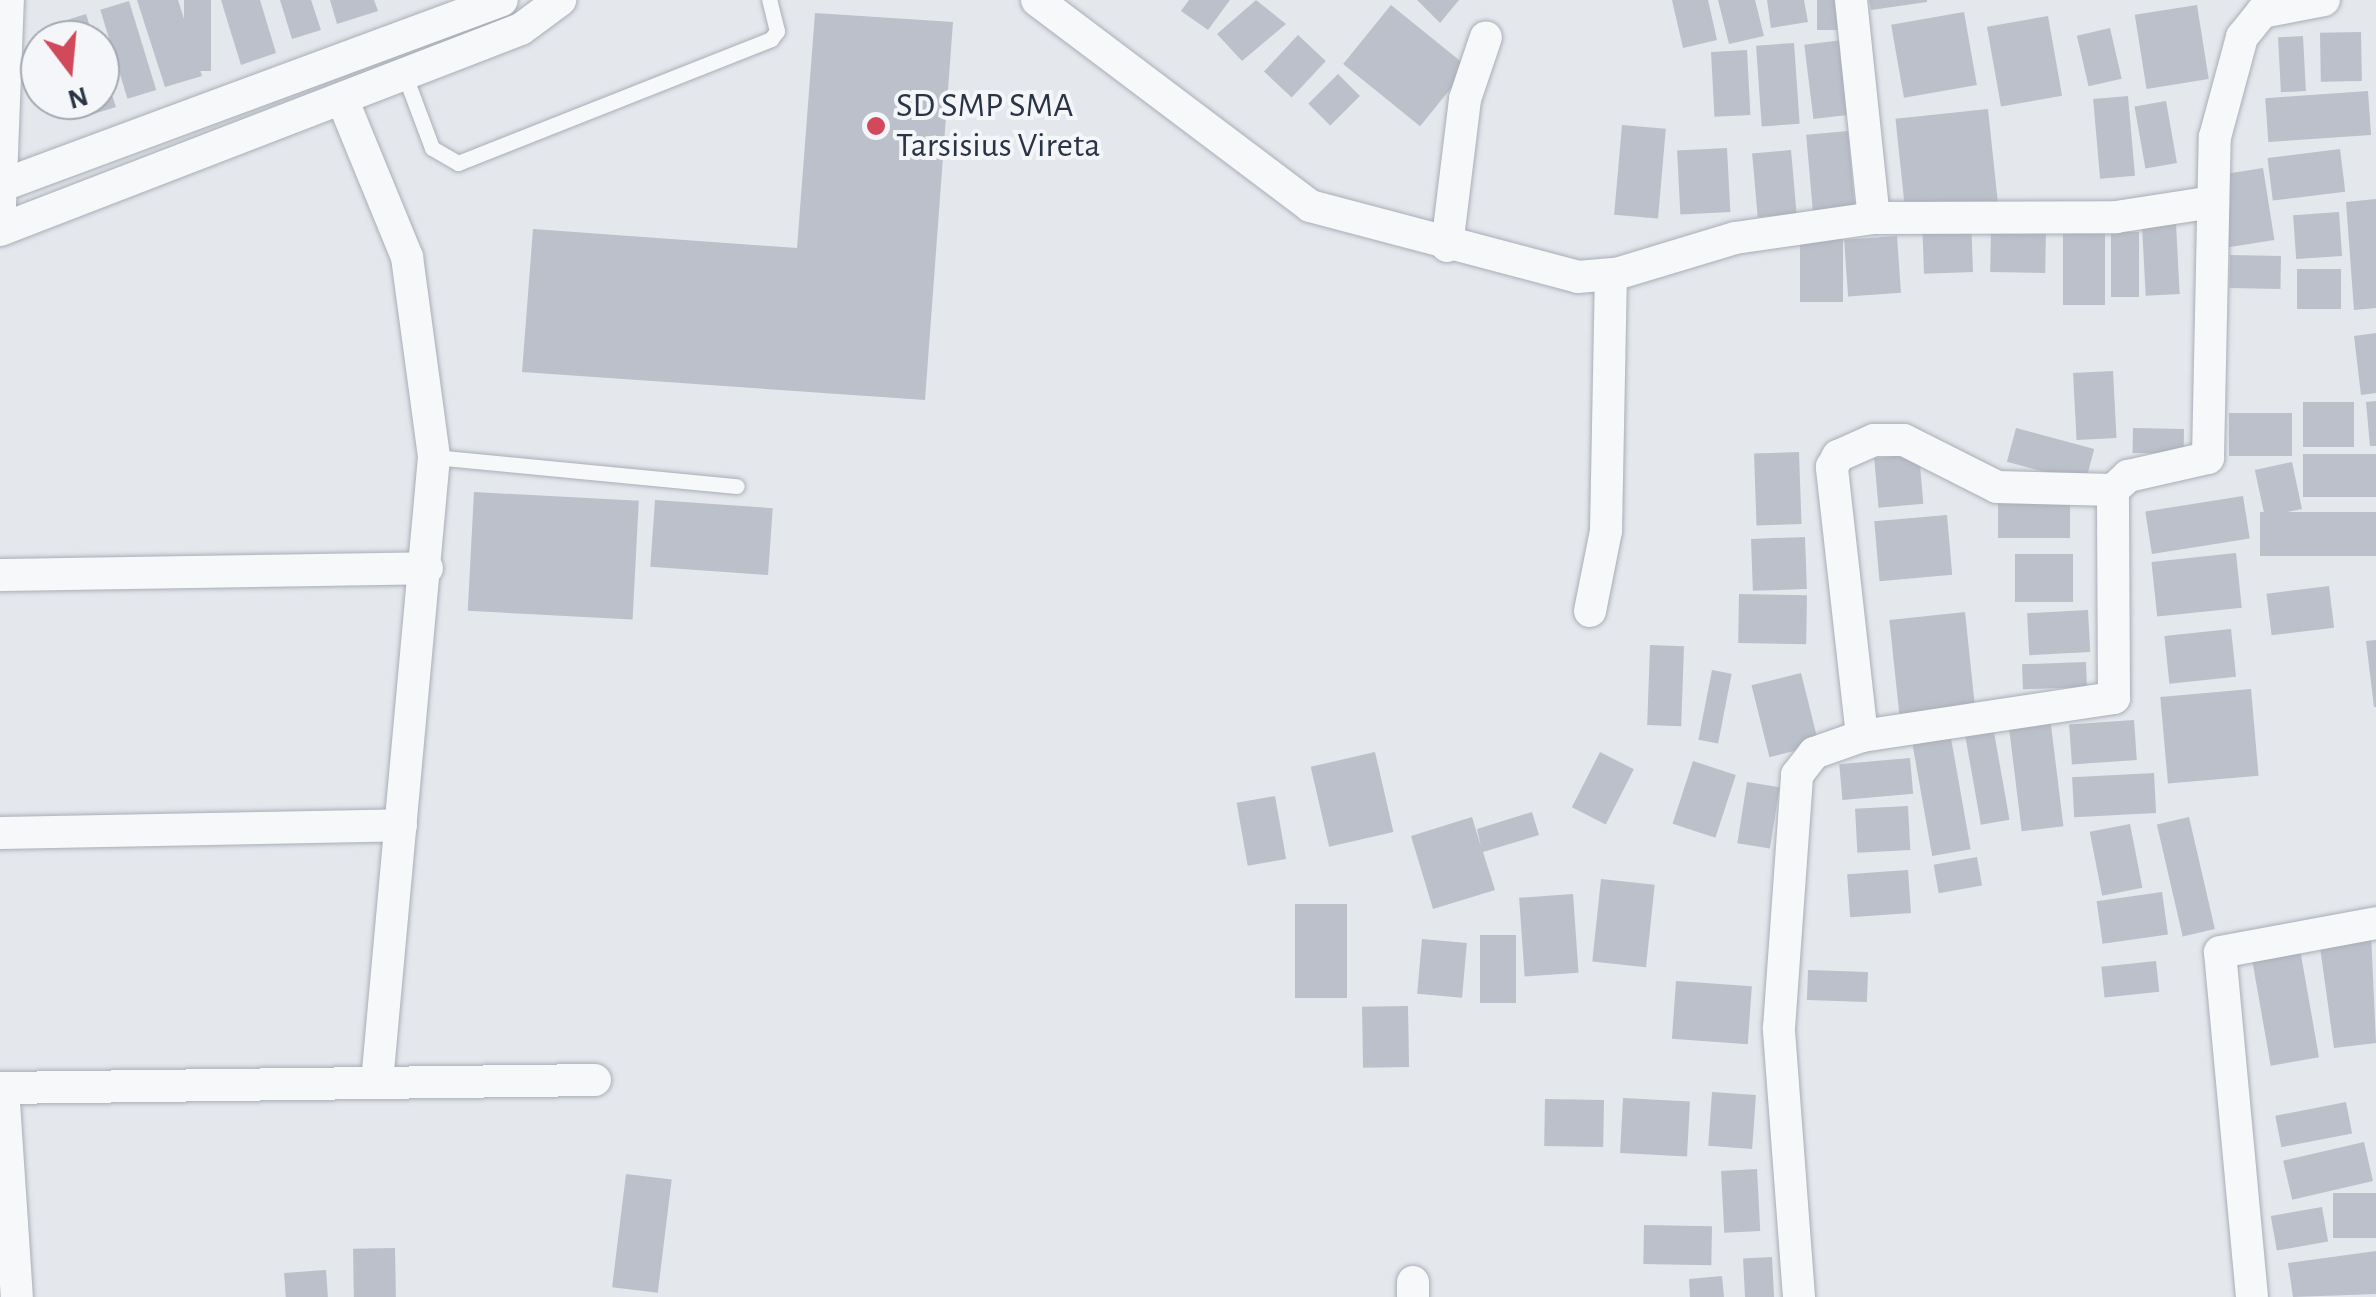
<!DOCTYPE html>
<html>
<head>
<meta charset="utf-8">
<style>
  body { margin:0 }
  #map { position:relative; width:2376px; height:1297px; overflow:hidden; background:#e4e7ec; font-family:"Alegreya Sans",sans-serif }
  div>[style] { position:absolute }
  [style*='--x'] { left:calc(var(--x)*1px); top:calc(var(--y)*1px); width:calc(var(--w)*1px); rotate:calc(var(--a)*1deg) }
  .building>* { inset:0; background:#bbc0ca; transform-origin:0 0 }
  .roads { filter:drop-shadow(0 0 2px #a9aeb7) drop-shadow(0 0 2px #a9aeb7) }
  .service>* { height:15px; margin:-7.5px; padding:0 7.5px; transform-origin:7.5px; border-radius:7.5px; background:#f7f8fa }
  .minor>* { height:32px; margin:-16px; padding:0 16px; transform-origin:16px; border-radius:16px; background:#f7f8fa }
  .dots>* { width:28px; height:28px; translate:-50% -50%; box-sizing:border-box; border:5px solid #f4f6f9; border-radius:50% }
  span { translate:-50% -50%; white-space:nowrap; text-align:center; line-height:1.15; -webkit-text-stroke:8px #f4f6f9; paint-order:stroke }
  .poi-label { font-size:35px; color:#2b3445 }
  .left { translate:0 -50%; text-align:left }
  .north { position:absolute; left:20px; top:20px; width:100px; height:100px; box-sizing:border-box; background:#f4f6f9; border:2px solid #a4a8b1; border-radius:50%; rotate:164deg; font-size:28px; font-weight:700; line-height:40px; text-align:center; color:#2b3445 }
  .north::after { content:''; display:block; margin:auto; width:35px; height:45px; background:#d1495b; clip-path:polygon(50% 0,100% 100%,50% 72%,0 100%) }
</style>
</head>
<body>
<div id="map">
  <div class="building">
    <div style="clip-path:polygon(137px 0,178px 0,202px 76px,165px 87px)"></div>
    <div style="left:184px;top:0;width:27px;height:71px"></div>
    <div style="clip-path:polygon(221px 0,260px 0,276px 53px,241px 65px)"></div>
    <div style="clip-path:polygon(280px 0,311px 0,321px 30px,292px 39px)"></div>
    <div style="clip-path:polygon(330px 0,374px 0,378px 11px,337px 24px)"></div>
    <div style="clip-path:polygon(1189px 0,1230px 0,1208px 30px,1181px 11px)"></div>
    <div style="clip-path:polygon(1256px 0,1286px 24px,1242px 61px,1217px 34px)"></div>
    <div style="clip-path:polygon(1417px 0,1459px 0,1440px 23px)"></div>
    <div style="clip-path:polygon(1672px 0,1708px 0,1717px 40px,1683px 48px)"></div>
    <div style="clip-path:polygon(1718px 0,1755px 0,1764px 36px,1729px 44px)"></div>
    <div style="clip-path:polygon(1767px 0,1804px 0,1808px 22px,1771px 28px)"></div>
    <div style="left:1817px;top:0;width:31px;height:30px"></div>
    <div style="clip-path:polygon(1869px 0,1927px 0,1927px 2px,1871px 10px)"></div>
    <div style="left:129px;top:1px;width:93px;height:30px;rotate:73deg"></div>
    <div style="left:1391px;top:5px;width:99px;height:76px;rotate:39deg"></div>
    <div style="left:2197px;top:5px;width:75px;height:63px;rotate:81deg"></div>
    <div style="left:1964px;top:12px;width:74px;height:74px;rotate:80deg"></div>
    <div style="clip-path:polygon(815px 13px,953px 22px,925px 400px,522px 372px,533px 229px,797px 248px)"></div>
    <div style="clip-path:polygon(86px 14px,94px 40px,49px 40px,45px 27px)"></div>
    <div style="left:2048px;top:16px;width:81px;height:62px;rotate:80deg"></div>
    <div style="left:2110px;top:28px;width:52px;height:34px;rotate:77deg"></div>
    <div style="left:2361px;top:32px;width:49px;height:41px;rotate:89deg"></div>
    <div style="left:1298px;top:35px;width:38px;height:50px;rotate:43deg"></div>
    <div style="left:2303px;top:36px;width:55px;height:25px;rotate:87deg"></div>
    <div style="left:1842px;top:40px;width:75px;height:38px;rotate:83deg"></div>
    <div style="left:1794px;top:43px;width:81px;height:38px;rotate:86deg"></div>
    <div style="left:1747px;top:50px;width:65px;height:36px;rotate:87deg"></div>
    <div style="clip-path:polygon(101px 60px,116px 107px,74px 120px,67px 100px,100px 100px)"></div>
    <div style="left:1338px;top:74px;width:31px;height:42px;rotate:45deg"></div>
    <div style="left:2368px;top:91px;width:44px;height:103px;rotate:86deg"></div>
    <div style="left:2128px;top:96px;width:80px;height:35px;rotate:85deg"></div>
    <div style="left:2166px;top:101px;width:63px;height:32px;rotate:80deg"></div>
    <div style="left:1988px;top:109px;width:96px;height:93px;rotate:84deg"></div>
    <div style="left:1622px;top:125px;width:44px;height:90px;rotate:5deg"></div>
    <div style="left:1848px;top:131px;width:78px;height:42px;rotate:85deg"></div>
    <div style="left:1727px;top:148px;width:64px;height:50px;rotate:87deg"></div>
    <div style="left:2340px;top:149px;width:43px;height:73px;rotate:83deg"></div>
    <div style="left:1791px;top:150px;width:64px;height:39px;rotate:85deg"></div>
    <div style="left:2263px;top:168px;width:73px;height:48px;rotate:81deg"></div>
    <div style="clip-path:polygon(2376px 199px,2376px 308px,2354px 310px,2346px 202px)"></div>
    <div style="left:2339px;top:212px;width:44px;height:46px;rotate:86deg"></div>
    <div style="left:1971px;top:216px;width:56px;height:49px;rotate:88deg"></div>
    <div style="left:2176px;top:224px;width:70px;height:34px;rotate:87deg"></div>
    <div style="left:1991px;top:227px;width:55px;height:45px;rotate:1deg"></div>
    <div style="left:2063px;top:232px;width:42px;height:73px"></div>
    <div style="left:2111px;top:232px;width:28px;height:65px"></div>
    <div style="left:1897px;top:236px;width:57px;height:53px;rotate:86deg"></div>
    <div style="left:1800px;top:239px;width:43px;height:63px"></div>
    <div style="left:2230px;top:255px;width:51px;height:33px;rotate:1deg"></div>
    <div style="left:2297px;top:269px;width:44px;height:40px"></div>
    <div style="clip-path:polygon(2376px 333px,2376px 393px,2361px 395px,2354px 336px)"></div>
    <div style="left:2113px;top:371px;width:67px;height:40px;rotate:87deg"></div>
    <div style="clip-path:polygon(2376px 401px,2376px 446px,2370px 446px,2366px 402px)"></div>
    <div style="left:2303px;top:402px;width:51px;height:45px"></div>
    <div style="left:2292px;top:413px;width:43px;height:63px;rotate:90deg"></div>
    <div style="left:2016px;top:428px;width:81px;height:35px;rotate:15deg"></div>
    <div style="left:2133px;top:428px;width:51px;height:25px;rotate:1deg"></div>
    <div style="left:1799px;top:452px;width:72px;height:45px;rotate:88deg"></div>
    <div style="left:1919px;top:454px;width:50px;height:45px;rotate:85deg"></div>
    <div style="left:2376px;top:454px;width:43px;height:73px;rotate:90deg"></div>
    <div style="left:2292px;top:462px;width:48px;height:38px;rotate:78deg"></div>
    <div style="left:2070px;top:491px;width:47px;height:72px;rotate:90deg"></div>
    <div style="left:474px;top:492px;width:165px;height:119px;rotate:3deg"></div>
    <div style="left:2243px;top:496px;width:43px;height:99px;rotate:81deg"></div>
    <div style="left:655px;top:500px;width:118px;height:67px;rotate:4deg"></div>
    <div style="left:2376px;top:512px;width:44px;height:116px;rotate:90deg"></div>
    <div style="left:1947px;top:515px;width:60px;height:73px;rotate:85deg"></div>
    <div style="left:1805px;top:537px;width:52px;height:54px;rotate:88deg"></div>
    <div style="left:2236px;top:553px;width:55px;height:85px;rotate:84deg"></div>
    <div style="left:2015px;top:554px;width:58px;height:48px"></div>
    <div style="left:2329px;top:586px;width:42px;height:63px;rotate:83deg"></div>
    <div style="left:1739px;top:594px;width:68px;height:49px;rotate:1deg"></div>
    <div style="left:2088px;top:610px;width:42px;height:61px;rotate:87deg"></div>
    <div style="left:1965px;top:612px;width:98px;height:76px;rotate:84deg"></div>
    <div style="left:2231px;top:629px;width:48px;height:67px;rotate:84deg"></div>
    <div style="clip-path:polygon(2376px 640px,2376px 707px,2374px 707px,2366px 641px)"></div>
    <div style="left:1650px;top:645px;width:34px;height:80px;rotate:2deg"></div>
    <div style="left:2086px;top:662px;width:25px;height:64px;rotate:88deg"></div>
    <div style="left:1712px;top:670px;width:20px;height:71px;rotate:11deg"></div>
    <div style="left:1801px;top:673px;width:74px;height:51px;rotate:76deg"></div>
    <div style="left:2251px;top:689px;width:87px;height:91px;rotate:85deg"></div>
    <div style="left:2050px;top:717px;width:110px;height:42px;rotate:83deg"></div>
    <div style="left:2134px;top:720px;width:40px;height:65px;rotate:86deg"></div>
    <div style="left:1994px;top:732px;width:89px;height:29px;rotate:80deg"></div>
    <div style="left:1951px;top:738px;width:113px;height:39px;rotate:80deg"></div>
    <div style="left:1375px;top:752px;width:82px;height:66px;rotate:77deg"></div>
    <div style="left:1600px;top:752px;width:38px;height:62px;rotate:27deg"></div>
    <div style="left:1910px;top:758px;width:36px;height:71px;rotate:85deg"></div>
    <div style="left:1693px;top:761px;width:45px;height:66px;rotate:18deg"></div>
    <div style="left:2154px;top:773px;width:40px;height:82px;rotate:87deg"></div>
    <div style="left:1747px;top:782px;width:33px;height:62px;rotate:9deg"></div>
    <div style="left:1275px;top:796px;width:64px;height:39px;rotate:80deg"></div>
    <div style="left:1908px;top:806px;width:44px;height:53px;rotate:87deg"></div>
    <div style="clip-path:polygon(1532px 812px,1539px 835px,1483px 852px,1495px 890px,1433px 909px,1411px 836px,1472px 817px,1481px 847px,1477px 829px)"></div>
    <div style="left:2189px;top:817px;width:115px;height:33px;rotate:77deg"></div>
    <div style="left:2130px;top:824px;width:65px;height:41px;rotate:79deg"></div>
    <div style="left:1977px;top:857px;width:29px;height:44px;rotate:80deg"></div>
    <div style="left:1908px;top:870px;width:43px;height:61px;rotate:86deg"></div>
    <div style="left:1601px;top:879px;width:54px;height:83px;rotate:6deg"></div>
    <div style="left:2162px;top:892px;width:43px;height:66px;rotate:82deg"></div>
    <div style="left:1573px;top:894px;width:79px;height:54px;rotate:86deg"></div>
    <div style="left:1295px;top:904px;width:52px;height:94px"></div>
    <div style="clip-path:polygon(2371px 933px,2376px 1043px,2334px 1048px,2319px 940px)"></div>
    <div style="left:1480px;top:935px;width:36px;height:68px"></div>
    <div style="left:2298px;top:938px;width:121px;height:49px;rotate:80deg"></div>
    <div style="left:1422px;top:939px;width:45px;height:55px;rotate:5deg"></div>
    <div style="left:2156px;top:961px;width:31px;height:55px;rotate:84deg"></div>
    <div style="left:1808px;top:970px;width:60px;height:30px;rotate:2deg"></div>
    <div style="left:1676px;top:981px;width:76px;height:58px;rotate:4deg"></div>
    <div style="left:1408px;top:1006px;width:61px;height:46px;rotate:89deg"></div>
    <div style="left:1712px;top:1092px;width:44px;height:54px;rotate:4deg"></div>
    <div style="left:1623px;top:1098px;width:67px;height:55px;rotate:3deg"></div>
    <div style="left:1545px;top:1099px;width:59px;height:47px;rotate:1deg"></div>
    <div style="left:2346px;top:1102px;width:32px;height:72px;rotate:79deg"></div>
    <div style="left:2364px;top:1142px;width:40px;height:83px;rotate:77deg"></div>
    <div style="left:1757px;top:1169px;width:62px;height:36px;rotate:87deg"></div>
    <div style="left:626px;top:1174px;width:46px;height:114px;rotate:7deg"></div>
    <div style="left:2376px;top:1193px;width:45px;height:43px;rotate:90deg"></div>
    <div style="left:2322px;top:1207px;width:35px;height:52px;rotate:80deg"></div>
    <div style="left:1644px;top:1225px;width:68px;height:39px;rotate:1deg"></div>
    <div style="left:395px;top:1248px;width:49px;height:42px;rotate:89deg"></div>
    <div style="clip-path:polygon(2376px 1251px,2376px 1294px,2293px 1297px,2288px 1263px)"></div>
    <div style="left:1772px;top:1257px;width:40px;height:29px;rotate:87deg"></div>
    <div style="left:326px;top:1270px;width:27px;height:42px;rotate:86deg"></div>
    <div style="clip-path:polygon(1722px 1276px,1724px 1297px,1690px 1297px,1689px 1279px)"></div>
  </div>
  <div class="roads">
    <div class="service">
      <div style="--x:405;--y:76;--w:77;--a:69.4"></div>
      <div style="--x:432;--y:148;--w:30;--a:30"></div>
      <div style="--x:458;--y:163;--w:337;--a:-21.6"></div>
      <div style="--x:771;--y:39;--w:10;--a:-53"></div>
      <div style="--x:777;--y:31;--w:32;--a:-104"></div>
      <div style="--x:434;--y:457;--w:304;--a:5.5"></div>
    </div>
    <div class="minor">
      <div style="--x:1037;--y:0;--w:342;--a:37"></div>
      <div style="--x:1310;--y:206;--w:277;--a:14.8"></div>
      <div style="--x:1578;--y:277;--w:38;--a:-5"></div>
      <div style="--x:1616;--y:274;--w:124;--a:-16.8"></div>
      <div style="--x:1735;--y:238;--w:140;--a:-8.2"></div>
      <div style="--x:1874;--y:218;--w:242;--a:-0.2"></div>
      <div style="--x:2116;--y:217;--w:98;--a:-8.8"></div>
      <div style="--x:1851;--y:0;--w:219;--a:84"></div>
      <div style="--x:343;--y:101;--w:169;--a:67.7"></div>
      <div style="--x:407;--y:257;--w:202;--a:82.3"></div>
      <div style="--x:434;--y:457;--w:628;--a:95.21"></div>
      <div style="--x:0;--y:186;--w:535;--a:-20.33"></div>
      <div style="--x:0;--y:205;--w:205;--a:-87.8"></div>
      <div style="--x:0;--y:230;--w:558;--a:-21.1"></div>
      <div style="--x:521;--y:29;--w:49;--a:-36.6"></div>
      <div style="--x:1447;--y:246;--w:148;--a:-83"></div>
      <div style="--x:1465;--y:99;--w:65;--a:-71.3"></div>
      <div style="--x:0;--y:575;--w:427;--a:-0.9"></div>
      <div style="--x:1590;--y:611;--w:82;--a:-78.7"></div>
      <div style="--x:1606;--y:531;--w:256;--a:-88.9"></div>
      <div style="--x:1862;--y:736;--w:271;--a:-96.4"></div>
      <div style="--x:1832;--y:467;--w:13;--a:-61"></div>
      <div style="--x:1838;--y:456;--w:39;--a:-24"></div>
      <div style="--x:1874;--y:440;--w:30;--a:0"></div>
      <div style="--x:1904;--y:440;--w:104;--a:26.8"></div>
      <div style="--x:1997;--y:487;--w:116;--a:1.5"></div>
      <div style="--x:0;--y:833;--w:401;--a:-1.1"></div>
      <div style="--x:0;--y:1088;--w:595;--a:-0.77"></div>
      <div style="--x:3;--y:1088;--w:209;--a:86.2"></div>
      <div style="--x:1413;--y:1282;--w:15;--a:90"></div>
      <div style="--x:1799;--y:1297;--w:270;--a:-94.3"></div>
      <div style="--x:1779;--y:1028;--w:254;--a:-85.9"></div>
      <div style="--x:1797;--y:775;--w:28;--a:-52"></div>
      <div style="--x:1814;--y:753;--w:51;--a:-19.5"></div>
      <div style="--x:1862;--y:736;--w:255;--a:-8.6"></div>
      <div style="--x:2114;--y:698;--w:208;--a:-90.3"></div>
      <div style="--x:2113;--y:490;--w:21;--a:-43"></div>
      <div style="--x:2128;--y:476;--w:82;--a:-12.7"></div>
      <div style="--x:2208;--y:458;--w:321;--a:-88.8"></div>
      <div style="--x:2215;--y:137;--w:104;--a:-74.9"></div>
      <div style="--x:2242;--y:37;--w:32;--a:-51"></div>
      <div style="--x:2262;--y:12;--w:63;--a:-11"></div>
      <div style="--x:2252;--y:1297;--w:346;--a:-95.3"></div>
      <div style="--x:2220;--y:952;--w:159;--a:-10.5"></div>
    </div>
  </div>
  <div class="dots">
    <div style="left:876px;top:126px;background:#d1495b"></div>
  </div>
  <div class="poi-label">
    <span class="left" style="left:896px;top:126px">SD SMP SMA<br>Tarsisius Vireta</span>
  </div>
  <div class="north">N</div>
</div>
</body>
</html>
